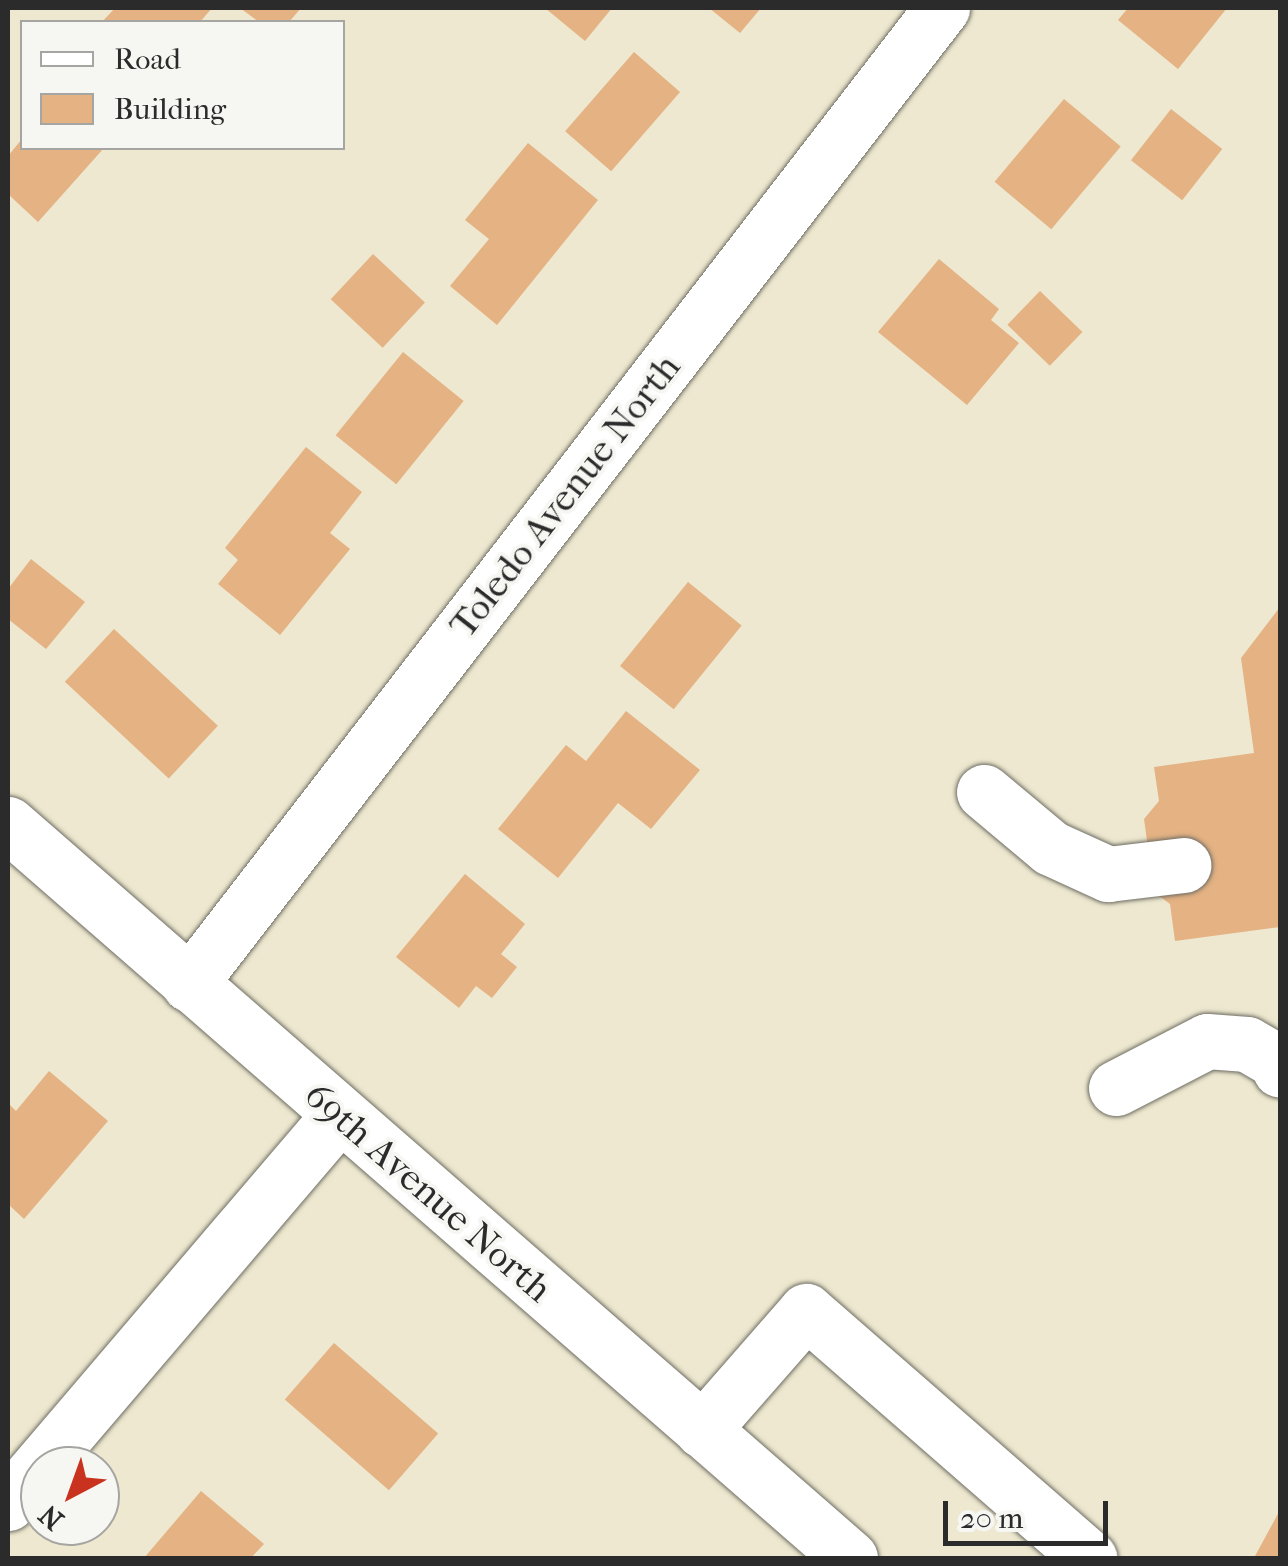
<!DOCTYPE html>
<html>
<head>
<meta charset="utf-8">
<style>
  body { margin:0 }
  #map { position:relative; width:1288px; height:1566px; overflow:hidden; background:#ede8cf; font-family:"IM FELL French Canon",serif }
  div>[style] { position:absolute }
  [style*='--x'] { left:calc(var(--x)*1px); top:calc(var(--y)*1px); width:calc(var(--w)*1px); rotate:calc(var(--a)*1deg) }
  .building>* { inset:0; background:#e4b283; transform-origin:0 0 }
  .roads { filter:drop-shadow(0 0 2px #6f6d64) drop-shadow(0 0 2px #6f6d64) }
  .minor>* { height:55px; margin:-27.5px; padding:0 27.5px; transform-origin:27.5px; border-radius:27.5px; background:#fff }
  span { translate:-50% -50%; white-space:nowrap; text-align:center; line-height:1.15; -webkit-text-stroke:8px #f6f6f2; paint-order:stroke }
  .street-label { font-size:38px; color:#2b2b2b }
  .frame { position:absolute; inset:0; border:10px solid #2b2b2b; pointer-events:none }
  .legend { position:absolute; left:20px; top:20px; width:325px; height:130px; box-sizing:border-box; background:#f6f6f2; border:2px solid #a5a5a2; margin:0; padding:12px 18px; list-style:none; font-size:30px; color:#2b2b2b }
  .legend li { display:flex; align-items:center; gap:20px; height:50px }
  .legend b { width:50px; border:2px solid #a5a5a2 }
  .north { position:absolute; left:20px; top:1446px; width:100px; height:100px; box-sizing:border-box; background:#f6f6f2; border:2px solid #a5a5a2; border-radius:50%; rotate:221deg; font-size:28px; font-weight:700; line-height:40px; text-align:center; color:#2b2b2b }
  .north::after { content:''; display:block; margin:auto; width:35px; height:45px; background:#c8321e; clip-path:polygon(50% 0,100% 100%,50% 72%,0 100%) }
  .scale { position:absolute; left:943px; top:1501px; width:165px; height:45px; box-sizing:border-box; border:5px solid #2b2b2b; border-top:0; padding-left:12px; font-size:30px; line-height:35px; white-space:nowrap; color:#2b2b2b; -webkit-text-stroke:8px #f6f6f2; paint-order:stroke }
</style>
</head>
<body>
<div id="map">
  <div class="building">
    <div style="clip-path:polygon(115px 8px,212px 8px,200px 22px,102px 22px)"></div>
    <div style="clip-path:polygon(240px 8px,301px 8px,289px 22px,259px 22px)"></div>
    <div style="clip-path:polygon(545px 8px,612px 8px,585px 41px)"></div>
    <div style="clip-path:polygon(709px 8px,761px 8px,740px 33px)"></div>
    <div style="clip-path:polygon(1128px 8px,1227px 8px,1178px 69px,1118px 20px)"></div>
    <div style="left:634px;top:52px;width:61px;height:105px;rotate:41deg"></div>
    <div style="left:1064px;top:99px;width:74px;height:108px;rotate:40deg"></div>
    <div style="left:1171px;top:109px;width:65px;height:65px;rotate:38deg"></div>
    <div style="clip-path:polygon(22px 139px,22px 148px,104px 148px,38px 222px,8px 194px,8px 156px)"></div>
    <div style="clip-path:polygon(528px 143px,598px 200px,497px 325px,450px 286px,489px 239px,465px 220px)"></div>
    <div style="left:373px;top:254px;width:71px;height:62px;rotate:43deg"></div>
    <div style="clip-path:polygon(939px 259px,999px 309px,991px 320px,1019px 343px,967px 405px,878px 332px)"></div>
    <div style="left:1040px;top:291px;width:59px;height:47px;rotate:44deg"></div>
    <div style="left:403px;top:352px;width:78px;height:107px;rotate:39deg"></div>
    <div style="clip-path:polygon(306px 447px,362px 492px,330px 533px,350px 549px,280px 635px,218px 584px,238px 560px,225px 548px)"></div>
    <div style="clip-path:polygon(31px 559px,85px 602px,46px 649px,8px 619px,8px 589px)"></div>
    <div style="left:688px;top:582px;width:69px;height:108px;rotate:39deg"></div>
    <div style="clip-path:polygon(1280px 607px,1280px 927px,1175px 941px,1170px 904px,1154px 892px,1144px 819px,1159px 801px,1154px 767px,1254px 753px,1241px 658px)"></div>
    <div style="left:114px;top:629px;width:142px;height:72px;rotate:43deg"></div>
    <div style="clip-path:polygon(626px 711px,700px 770px,651px 829px,618px 803px,558px 878px,498px 829px,566px 745px,586px 761px)"></div>
    <div style="clip-path:polygon(465px 874px,525px 924px,501px 954px,517px 967px,492px 998px,476px 986px,459px 1008px,396px 957px)"></div>
    <div style="clip-path:polygon(49px 1071px,108px 1121px,24px 1219px,8px 1204px,8px 1103px,16px 1111px)"></div>
    <div style="left:334px;top:1343px;width:138px;height:75px;rotate:41deg"></div>
    <div style="clip-path:polygon(201px 1491px,264px 1544px,251px 1558px,144px 1558px)"></div>
    <div style="clip-path:polygon(1280px 1510px,1280px 1558px,1254px 1558px)"></div>
  </div>
  <div class="roads">
    <div class="minor">
      <div style="--x:984;--y:792;--w:87;--a:39.9"></div>
      <div style="--x:1051;--y:848;--w:63;--a:24.5"></div>
      <div style="--x:1108;--y:874;--w:76;--a:-6.8"></div>
      <div style="--x:8;--y:824;--w:1117;--a:41.08"></div>
      <div style="--x:189;--y:984;--w:1233;--a:-52.35"></div>
      <div style="--x:1116;--y:1088;--w:102;--a:-27.3"></div>
      <div style="--x:1207;--y:1041;--w:40;--a:4.3"></div>
      <div style="--x:1247;--y:1044;--w:34;--a:30"></div>
      <div style="--x:1277;--y:1061;--w:9;--a:72"></div>
      <div style="--x:702;--y:1430;--w:158;--a:-48.8"></div>
      <div style="--x:806;--y:1311;--w:376;--a:41.1"></div>
      <div style="--x:8;--y:1503;--w:510;--a:-49.53"></div>
    </div>
  </div>
  <div class="street-label">
    <span style="left:565px;top:496px;rotate:-52deg">Toledo Avenue North</span>
    <span style="left:428px;top:1192px;rotate:41deg">69th Avenue North</span>
  </div>
  <div class="frame"></div>
  <ul class="legend">
  <li><b style="height:12px;background:#fff"></b>Road</li>
  <li><b style="height:28px;background:#e4b283"></b>Building</li>
  </ul>
  <div class="north">N</div>
  <div class="scale">20 m</div>
</div>
</body>
</html>
